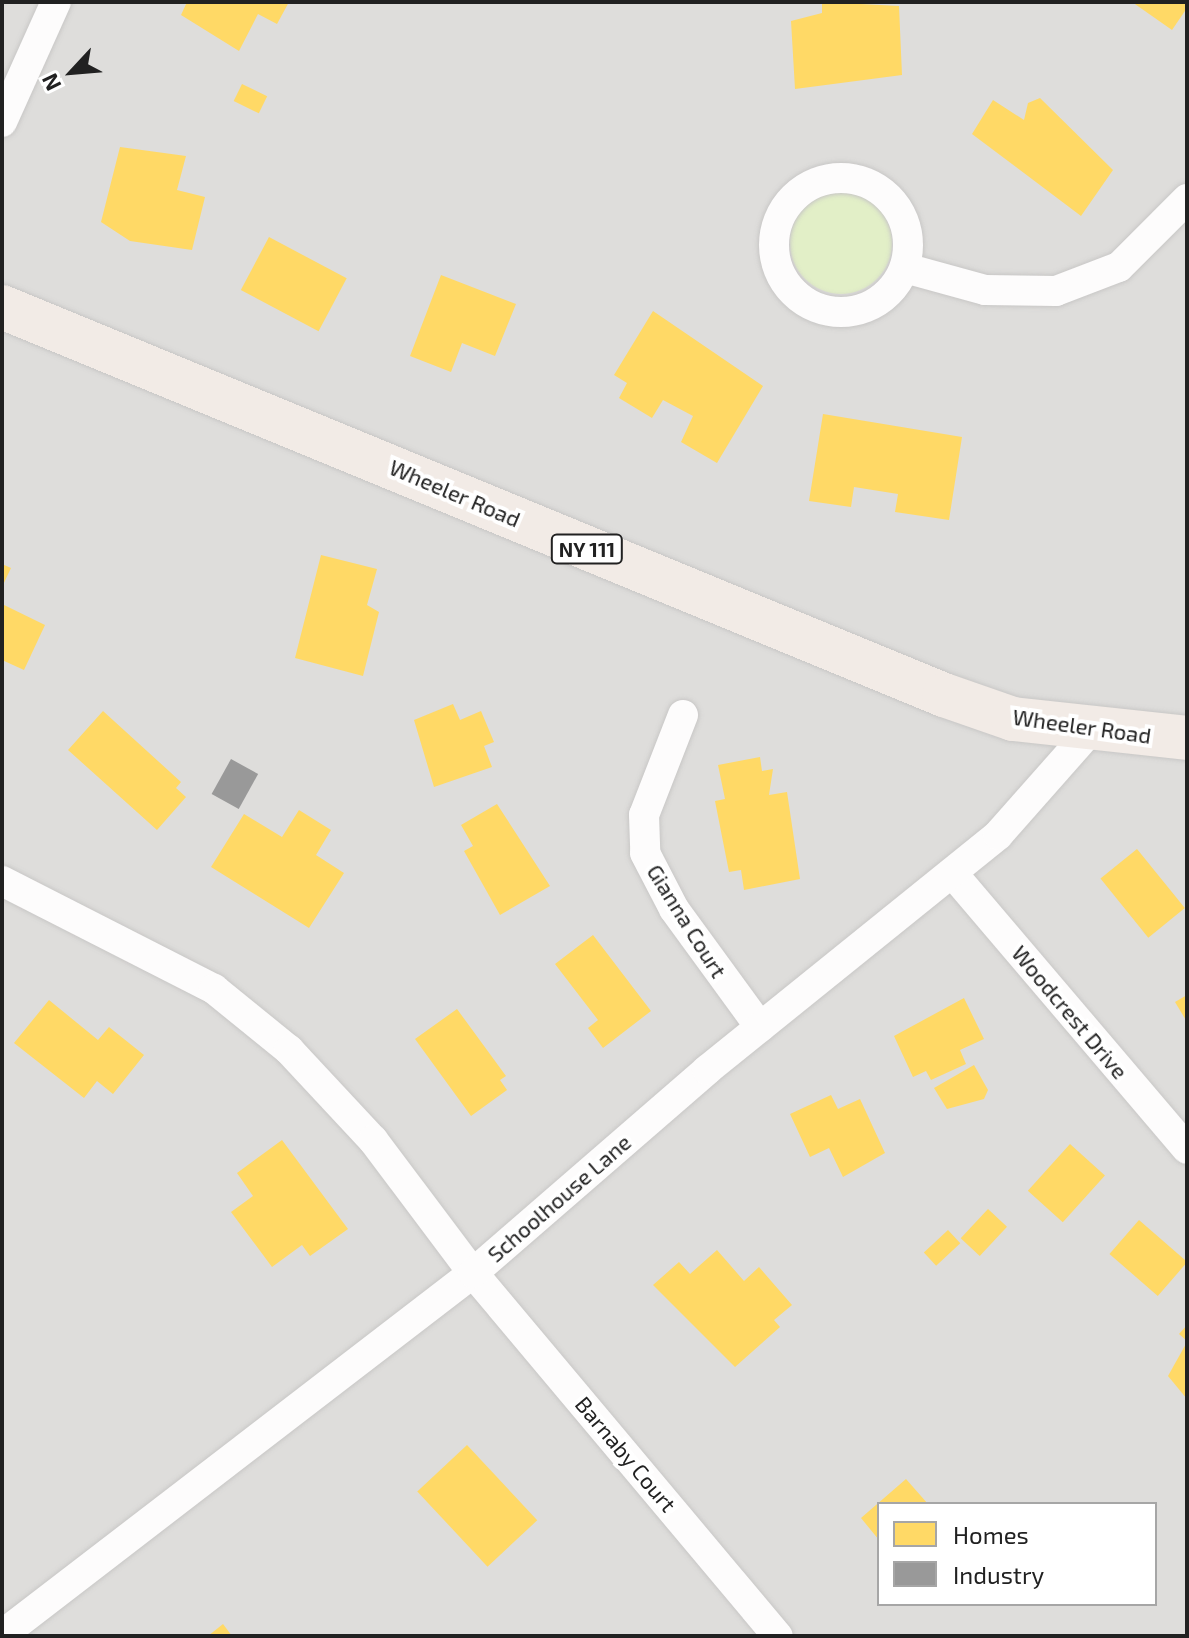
<!DOCTYPE html>
<html>
<head>
<meta charset="utf-8">
<style>
  body { margin:0 }
  #map { position:relative; width:1189px; height:1638px; overflow:hidden; background:#efedea; font-family:"Exo 2",sans-serif }
  div>[style] { position:absolute }
  [style*='--x'] { left:calc(var(--x)*1px); top:calc(var(--y)*1px); width:calc(var(--w)*1px); rotate:calc(var(--a)*1deg) }
  .residential>* { inset:0; background:#dedddb }
  .grass>* { inset:0; background:#e2efc7 }
  .round { border-radius:50% }
  .homes>* { inset:0; background:#ffd966; transform-origin:0 0 }
  .industry>* { inset:0; background:#999; transform-origin:0 0 }
  .roads { filter:drop-shadow(0 0 2px #c8c7c6) drop-shadow(0 0 2px #c8c7c6) }
  .minor>* { height:30px; margin:-15px; padding:0 15px; transform-origin:15px; border-radius:15px; background:#fdfcfc }
  .minor>.ring { margin:-15px; padding:0; box-sizing:content-box; background:none; border:30px solid #fdfcfc; border-radius:50% }
  .primary>* { height:44px; margin:-22px; padding:0 22px; transform-origin:22px; border-radius:22px; background:#f2ebe6 }
  span { translate:-50% -50%; white-space:nowrap; text-align:center; line-height:1.15; -webkit-text-stroke:8px #fff; paint-order:stroke }
  .shield-label span { padding:2px 6px; background:#fff; border:2px solid; border-radius:6px; -webkit-text-stroke-width:0 }
  .shield-label { font-size:20px; color:#212121; font-weight:700 }
  .street-label { font-size:22px; color:#212121 }
  .frame { position:absolute; inset:0; border:4px solid #212121; pointer-events:none }
  .legend { position:absolute; left:877px; top:1502px; width:280px; height:104px; box-sizing:border-box; background:#fff; border:2px solid #a6a6a6; margin:0; padding:10px 14px; list-style:none; font-size:24px; color:#212121 }
  .legend li { display:flex; align-items:center; gap:16px; height:40px }
  .legend b { width:40px; border:2px solid #a6a6a6 }
  .north { position:absolute; left:32px; top:32px; width:80px; height:80px; -webkit-text-stroke:6px #fff; paint-order:stroke; rotate:244deg; font-size:22px; font-weight:700; line-height:32px; text-align:center; color:#212121 }
  .north::after { content:''; display:block; margin:auto; width:28px; height:36px; background:#212121; clip-path:polygon(50% 0,100% 100%,50% 72%,0 100%) }
</style>
</head>
<body>
<div id="map">
  <div class="residential">
    <div style="clip-path:polygon(evenodd,2px 2px,1187px 2px,1187px 1636px,2px 1636px,2px 2px,879px 1504px,1155px 1504px,1155px 1604px,879px 1604px,879px 1504px)"></div>
  </div>
  <div class="grass">
    <div class="round" style="left:790px;top:192px;width:102px;height:102px"></div>
  </div>
  <div class="homes">
    <div style="clip-path:polygon(187px 2px,289px 2px,277px 24px,258px 14px,239px 51px,181px 15px)"></div>
    <div style="clip-path:polygon(822px 2px,899px 6px,902px 75px,795px 89px,791px 21px,822px 13px)"></div>
    <div style="clip-path:polygon(1132px 2px,1187px 2px,1187px 8px,1172px 30px)"></div>
    <div style="left:242px;top:84px;width:28px;height:19px;rotate:26deg"></div>
    <div style="clip-path:polygon(1040px 98px,1113px 170px,1081px 216px,972px 134px,993px 100px,1024px 120px,1028px 103px)"></div>
    <div style="clip-path:polygon(120px 147px,186px 156px,177px 190px,205px 197px,192px 250px,130px 241px,101px 222px)"></div>
    <div style="left:269px;top:237px;width:88px;height:60px;rotate:28deg"></div>
    <div style="clip-path:polygon(441px 275px,516px 304px,495px 356px,462px 343px,451px 372px,410px 356px)"></div>
    <div style="clip-path:polygon(653px 311px,763px 386px,717px 463px,681px 442px,693px 416px,663px 400px,652px 418px,619px 398px,627px 383px,614px 375px)"></div>
    <div style="clip-path:polygon(823px 414px,962px 437px,949px 520px,895px 512px,898px 494px,854px 487px,851px 507px,809px 501px)"></div>
    <div style="clip-path:polygon(321px 555px,377px 569px,367px 605px,379px 612px,363px 676px,295px 658px)"></div>
    <div style="clip-path:polygon(2px 564px,11px 568px,2px 587px)"></div>
    <div style="clip-path:polygon(2px 604px,45px 625px,24px 670px,2px 660px)"></div>
    <div style="clip-path:polygon(453px 704px,460px 720px,481px 711px,494px 742px,484px 746px,492px 767px,434px 787px,414px 720px)"></div>
    <div style="clip-path:polygon(103px 711px,181px 782px,176px 788px,186px 797px,157px 830px,68px 750px)"></div>
    <div style="clip-path:polygon(760px 757px,762px 771px,773px 769px,769px 795px,787px 792px,800px 879px,744px 890px,741px 870px,729px 872px,715px 801px,725px 799px,718px 765px)"></div>
    <div style="clip-path:polygon(497px 804px,550px 886px,500px 915px,464px 851px,473px 846px,461px 825px)"></div>
    <div style="clip-path:polygon(299px 810px,331px 830px,316px 855px,344px 873px,309px 928px,211px 867px,244px 814px,282px 837px)"></div>
    <div style="left:1137px;top:849px;width:76px;height:47px;rotate:51deg"></div>
    <div style="clip-path:polygon(593px 935px,651px 1011px,603px 1048px,588px 1028px,598px 1020px,555px 964px)"></div>
    <div style="clip-path:polygon(1187px 995px,1187px 1022px,1175px 1002px)"></div>
    <div style="clip-path:polygon(964px 998px,984px 1039px,960px 1050px,966px 1064px,931px 1080px,926px 1071px,913px 1077px,894px 1036px)"></div>
    <div style="clip-path:polygon(49px 1000px,98px 1040px,109px 1027px,144px 1055px,113px 1094px,97px 1081px,84px 1098px,14px 1043px)"></div>
    <div style="clip-path:polygon(457px 1009px,506px 1076px,500px 1080px,507px 1090px,471px 1116px,415px 1039px)"></div>
    <div style="clip-path:polygon(974px 1065px,988px 1090px,984px 1099px,947px 1109px,934px 1088px)"></div>
    <div style="clip-path:polygon(831px 1095px,838px 1109px,860px 1099px,885px 1153px,843px 1177px,829px 1148px,810px 1157px,790px 1114px)"></div>
    <div style="clip-path:polygon(282px 1140px,348px 1229px,310px 1256px,302px 1245px,272px 1267px,231px 1212px,253px 1196px,237px 1173px)"></div>
    <div style="left:1070px;top:1144px;width:47px;height:63px;rotate:42deg"></div>
    <div style="left:988px;top:1209px;width:26px;height:40px;rotate:43deg"></div>
    <div style="left:1139px;top:1220px;width:64px;height:45px;rotate:41deg"></div>
    <div style="left:948px;top:1230px;width:18px;height:33px;rotate:47deg"></div>
    <div style="clip-path:polygon(717px 1250px,744px 1281px,759px 1267px,792px 1305px,774px 1320px,780px 1327px,735px 1367px,653px 1285px,679px 1262px,690px 1274px)"></div>
    <div style="clip-path:polygon(1187px 1325px,1187px 1341px,1179px 1334px)"></div>
    <div style="clip-path:polygon(1187px 1342px,1187px 1399px,1168px 1376px)"></div>
    <div style="left:467px;top:1445px;width:103px;height:68px;rotate:47deg"></div>
    <div style="clip-path:polygon(906px 1479px,928px 1504px,879px 1504px,879px 1540px,861px 1518px)"></div>
    <div style="clip-path:polygon(223px 1624px,232px 1636px,208px 1636px)"></div>
  </div>
  <div class="industry">
    <div style="left:231px;top:759px;width:31px;height:40px;rotate:29deg"></div>
  </div>
  <div class="roads">
    <div class="minor">
      <div style="--x:2;--y:122;--w:132;--a:-65.8"></div>
      <div class="ring" style="left:774px;top:178px;width:104px;height:104px"></div>
      <div style="--x:905;--y:268;--w:83;--a:15.4"></div>
      <div style="--x:985;--y:290;--w:71;--a:0.8"></div>
      <div style="--x:1056;--y:291;--w:67;--a:-20.9"></div>
      <div style="--x:1119;--y:267;--w:96;--a:-45"></div>
      <div style="--x:683;--y:715;--w:107;--a:111.3"></div>
      <div style="--x:644;--y:815;--w:38;--a:88"></div>
      <div style="--x:645;--y:853;--w:63;--a:62.6"></div>
      <div style="--x:674;--y:909;--w:146;--a:53.9"></div>
      <div style="--x:953;--y:874;--w:361;--a:49.6"></div>
      <div style="--x:2;--y:881;--w:238;--a:27"></div>
      <div style="--x:214;--y:989;--w:97;--a:39.1"></div>
      <div style="--x:289;--y:1050;--w:123;--a:47"></div>
      <div style="--x:373;--y:1140;--w:166;--a:53.1"></div>
      <div style="--x:473;--y:1273;--w:474;--a:50"></div>
      <div style="--x:2;--y:1635;--w:594;--a:-37.55"></div>
      <div style="--x:473;--y:1273;--w:310;--a:-40.9"></div>
      <div style="--x:707;--y:1070;--w:374;--a:-38.9"></div>
      <div style="--x:998;--y:835;--w:137;--a:-48.5"></div>
    </div>
    <div class="primary">
      <div style="--x:2;--y:307;--w:1019;--a:22.39"></div>
      <div style="--x:944;--y:695;--w:73;--a:19.2"></div>
      <div style="--x:1013;--y:719;--w:175;--a:6.2"></div>
    </div>
  </div>
  <div class="shield-label">
    <span style="left:587px;top:549px">NY 111</span>
  </div>
  <div class="street-label">
    <span style="left:455px;top:493px;rotate:23deg">Wheeler Road</span>
    <span style="left:1082px;top:726px;rotate:8deg">Wheeler Road</span>
    <span style="left:687px;top:921px;rotate:58deg">Gianna Court</span>
    <span style="left:1070px;top:1012px;rotate:50deg">Woodcrest Drive</span>
    <span style="left:559px;top:1198px;rotate:-41deg">Schoolhouse Lane</span>
    <span style="left:626px;top:1454px;rotate:50deg">Barnaby Court</span>
  </div>
  <div class="frame"></div>
  <ul class="legend">
  <li><b style="height:22px;background:#ffd966"></b>Homes</li>
  <li><b style="height:22px;background:#999"></b>Industry</li>
  </ul>
  <div class="north">N</div>
</div>
</body>
</html>
